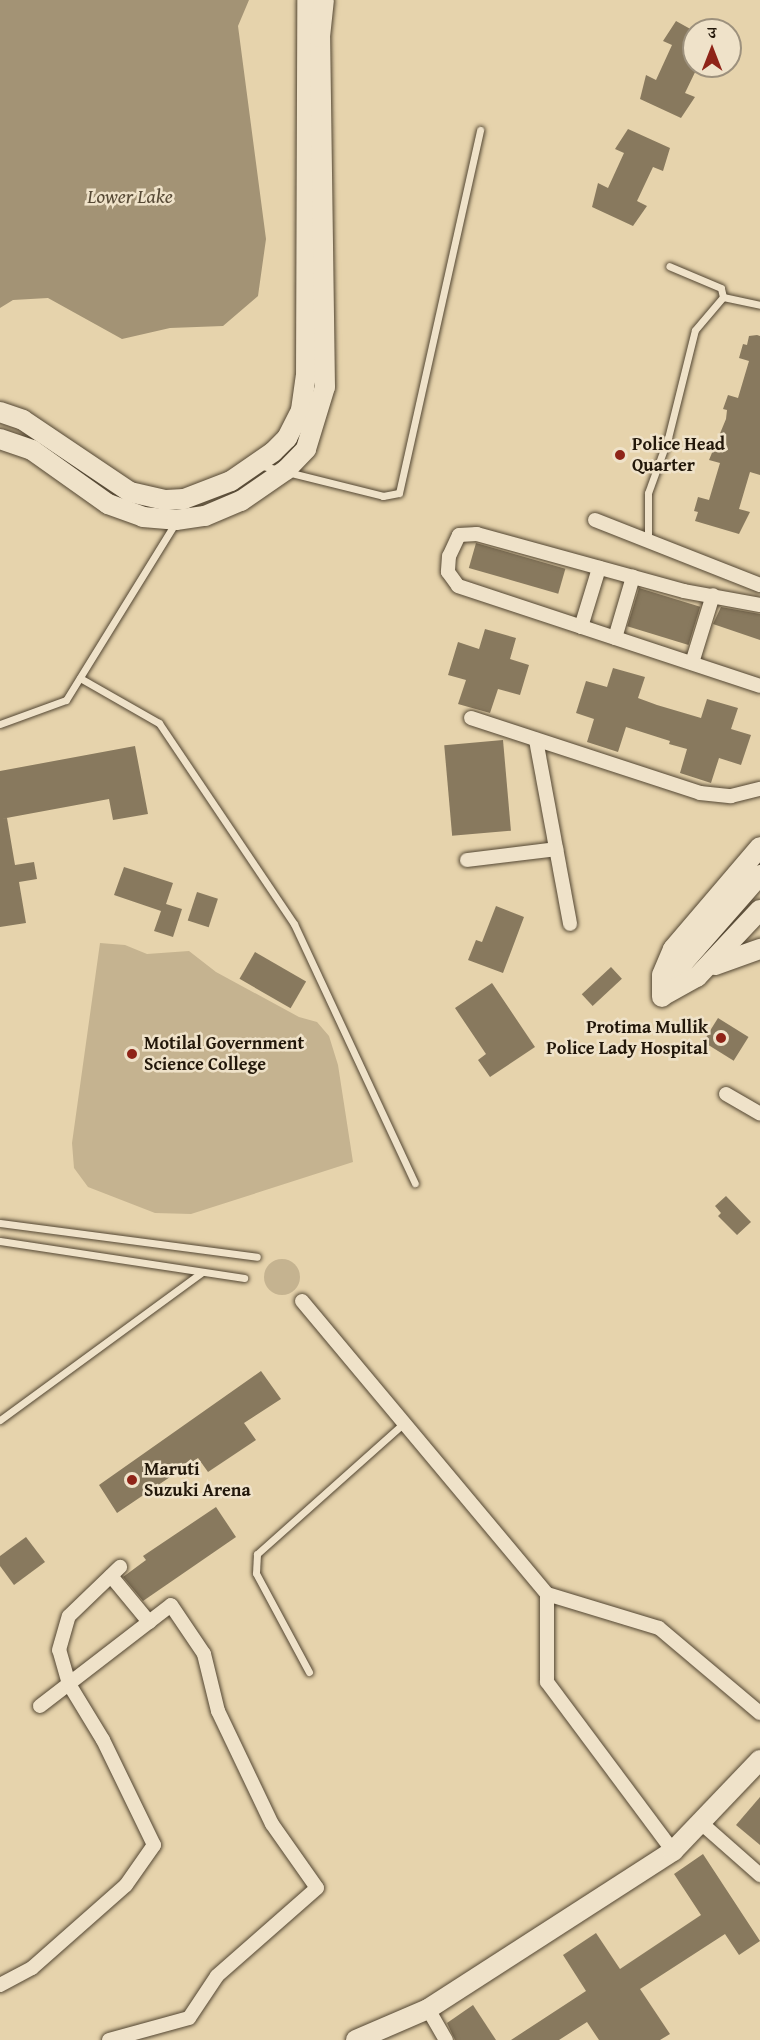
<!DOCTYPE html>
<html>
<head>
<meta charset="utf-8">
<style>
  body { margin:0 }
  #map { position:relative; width:760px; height:2040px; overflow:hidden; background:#e6d3ac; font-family:"Gentium Book Plus","Noto Serif Devanagari",serif }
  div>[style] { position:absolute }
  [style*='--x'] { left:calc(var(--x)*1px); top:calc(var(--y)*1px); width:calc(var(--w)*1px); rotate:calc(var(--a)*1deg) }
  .green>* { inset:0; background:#c5b390 }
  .round { border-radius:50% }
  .water>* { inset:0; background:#a39375 }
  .building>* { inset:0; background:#88795e; transform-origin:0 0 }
  .roads { filter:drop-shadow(0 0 2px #534632) drop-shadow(0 0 2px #534632) }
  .lane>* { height:7px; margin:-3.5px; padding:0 3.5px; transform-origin:3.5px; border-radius:3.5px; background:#efe2c9 }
  .street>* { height:14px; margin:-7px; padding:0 7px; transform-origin:7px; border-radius:7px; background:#efe2c9 }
  .secondary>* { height:20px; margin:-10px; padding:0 10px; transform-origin:10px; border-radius:10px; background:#efe2c9 }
  .dots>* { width:16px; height:16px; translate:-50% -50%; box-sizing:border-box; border:3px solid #efe2c9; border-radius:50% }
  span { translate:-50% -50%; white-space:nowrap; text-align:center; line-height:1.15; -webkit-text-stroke:5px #efe2c9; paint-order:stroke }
  .poi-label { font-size:18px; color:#22170a; font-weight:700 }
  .left { translate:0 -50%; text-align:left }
  .right { translate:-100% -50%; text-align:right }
  .water-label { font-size:20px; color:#564935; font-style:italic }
  .north { position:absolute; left:682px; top:18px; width:60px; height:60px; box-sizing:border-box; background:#efe2c9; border:2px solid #9d917d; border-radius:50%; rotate:0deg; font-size:16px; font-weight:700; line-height:24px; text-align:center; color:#22170a }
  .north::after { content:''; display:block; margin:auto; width:21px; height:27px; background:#8f2418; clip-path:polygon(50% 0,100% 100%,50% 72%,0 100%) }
</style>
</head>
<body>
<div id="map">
  <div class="green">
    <div style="clip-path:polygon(100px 943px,125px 945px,147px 954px,189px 951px,216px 972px,299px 1017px,317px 1022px,329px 1036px,338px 1065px,353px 1162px,191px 1214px,155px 1213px,88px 1187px,74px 1168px,72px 1143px)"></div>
    <div class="round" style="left:264px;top:1259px;width:36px;height:36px"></div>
  </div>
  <div class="water">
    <div style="clip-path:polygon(0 0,249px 0,238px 26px,266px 239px,258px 296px,223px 326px,170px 328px,122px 339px,48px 298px,13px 300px,0 308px)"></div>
  </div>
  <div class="building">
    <div style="clip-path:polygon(676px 21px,694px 31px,694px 66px,698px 66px,685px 93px,695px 97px,681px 118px,640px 99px,646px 75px,656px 80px,672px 45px,663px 41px)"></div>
    <div style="clip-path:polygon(628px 129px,670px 148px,663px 171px,653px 167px,637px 201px,647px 206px,633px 226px,592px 207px,598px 183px,608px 188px,624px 153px,615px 149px)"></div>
    <div style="clip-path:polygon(757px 335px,760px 336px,760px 475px,750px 472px,739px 509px,750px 512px,739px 534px,695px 521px,698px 512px,694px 511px,698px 497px,709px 500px,720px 463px,709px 460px,726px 419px,727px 410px,723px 409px,728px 395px,738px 398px,749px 361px,739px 358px,743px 344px,747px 345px,749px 336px)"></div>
    <div style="left:476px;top:543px;width:93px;height:26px;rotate:16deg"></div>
    <div style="left:639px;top:588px;width:64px;height:40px;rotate:17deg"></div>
    <div style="clip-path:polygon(721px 607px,760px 614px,760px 640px,713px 624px)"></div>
    <div style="clip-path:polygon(485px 629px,516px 638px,510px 659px,529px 665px,520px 695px,498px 689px,490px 713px,458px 704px,466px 680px,448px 675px,458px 642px,479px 649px)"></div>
    <div style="clip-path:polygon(613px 668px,645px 677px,638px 698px,657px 705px,701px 718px,707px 699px,738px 708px,731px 729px,751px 735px,741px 765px,719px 758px,711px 783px,680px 773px,687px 749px,669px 744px,670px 741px,626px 727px,618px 752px,587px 742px,594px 719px,576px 713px,586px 681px,607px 687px)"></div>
    <div style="left:503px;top:740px;width:91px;height:59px;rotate:85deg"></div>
    <div style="clip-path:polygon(135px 746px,148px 814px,113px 820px,109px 799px,1px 819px,7px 818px,15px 865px,34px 862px,37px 879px,19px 882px,26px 923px,0 927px,0 771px)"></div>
    <div style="clip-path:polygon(124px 867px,173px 883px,166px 904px,182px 909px,173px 937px,154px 931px,161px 911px,114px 895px)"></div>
    <div style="left:197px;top:892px;width:22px;height:30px;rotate:18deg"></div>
    <div style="clip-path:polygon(496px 906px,524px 917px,503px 973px,468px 960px,476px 940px,482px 942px)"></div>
    <div style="left:255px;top:952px;width:59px;height:31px;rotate:30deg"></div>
    <div style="left:611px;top:967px;width:16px;height:40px;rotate:47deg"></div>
    <div style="clip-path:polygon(492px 983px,535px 1047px,490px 1077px,478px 1060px,486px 1054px,455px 1008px)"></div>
    <div style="left:718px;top:1018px;width:36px;height:28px;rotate:32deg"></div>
    <div style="clip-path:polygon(726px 1196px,751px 1222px,737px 1235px,718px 1216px,721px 1213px,715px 1206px)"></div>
    <div style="clip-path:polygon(261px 1371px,281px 1399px,244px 1423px,256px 1440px,208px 1472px,198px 1458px,117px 1513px,99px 1485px)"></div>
    <div style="clip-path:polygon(216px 1507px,236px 1537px,143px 1601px,123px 1577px,146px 1560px,143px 1556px)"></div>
    <div style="clip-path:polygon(26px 1537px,45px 1562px,14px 1585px,0 1566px,0 1556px)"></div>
    <div style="clip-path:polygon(760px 1797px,760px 1845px,736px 1825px)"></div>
    <div style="clip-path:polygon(703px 1854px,760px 1941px,739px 1955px,725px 1934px,640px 1989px,670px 2034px,660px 2040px,599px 2040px,587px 2022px,559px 2040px,511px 2040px,586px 1991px,563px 1955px,596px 1933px,620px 1969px,701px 1915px,674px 1874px)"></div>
    <div style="clip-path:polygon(473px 2005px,496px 2040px,455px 2040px,447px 2023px)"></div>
  </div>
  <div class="roads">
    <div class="lane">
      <div style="--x:723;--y:297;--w:38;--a:12"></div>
      <div style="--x:259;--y:465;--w:128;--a:14"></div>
      <div style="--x:383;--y:496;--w:16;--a:-11"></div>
      <div style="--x:399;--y:493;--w:372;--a:-77.4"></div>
      <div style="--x:648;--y:541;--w:48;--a:-90"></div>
      <div style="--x:648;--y:493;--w:59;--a:-70"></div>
      <div style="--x:668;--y:438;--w:111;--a:-76"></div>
      <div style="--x:695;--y:330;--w:43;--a:-49.7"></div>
      <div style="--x:723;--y:297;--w:9;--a:-103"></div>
      <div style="--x:721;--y:288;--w:56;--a:-157.1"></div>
      <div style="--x:80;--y:678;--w:91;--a:29.7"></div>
      <div style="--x:159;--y:723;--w:242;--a:56.1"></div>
      <div style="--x:294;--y:924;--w:286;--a:65"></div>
      <div style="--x:0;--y:724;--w:70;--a:-20"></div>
      <div style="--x:66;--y:700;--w:209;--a:-58.3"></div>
      <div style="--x:0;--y:1223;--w:259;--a:7.5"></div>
      <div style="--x:0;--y:1241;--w:247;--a:8.6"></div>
      <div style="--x:0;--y:1420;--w:250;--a:-36.2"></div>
      <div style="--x:309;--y:1672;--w:112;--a:-118.2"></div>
      <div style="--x:256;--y:1573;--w:19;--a:-87"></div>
      <div style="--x:257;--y:1554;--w:197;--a:-41.7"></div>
    </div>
    <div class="street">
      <div style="--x:595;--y:520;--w:177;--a:21.5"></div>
      <div style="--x:760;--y:605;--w:77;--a:-169.6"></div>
      <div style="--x:684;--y:591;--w:215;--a:-164.6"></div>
      <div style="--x:477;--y:534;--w:18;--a:177"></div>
      <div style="--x:459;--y:535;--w:23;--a:115"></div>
      <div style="--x:449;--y:556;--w:16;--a:94"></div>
      <div style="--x:448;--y:572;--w:17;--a:54"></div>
      <div style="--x:458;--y:586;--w:318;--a:18.3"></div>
      <div style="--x:581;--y:627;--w:62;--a:-73"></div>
      <div style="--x:615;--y:638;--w:64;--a:-73.6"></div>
      <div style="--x:692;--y:663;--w:71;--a:-72.8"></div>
      <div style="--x:471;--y:718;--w:241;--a:18.1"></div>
      <div style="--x:700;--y:793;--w:31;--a:6"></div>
      <div style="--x:731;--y:796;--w:30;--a:-14"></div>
      <div style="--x:536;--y:740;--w:187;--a:79.5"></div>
      <div style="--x:467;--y:860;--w:90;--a:-7"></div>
      <div style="--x:726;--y:1094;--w:39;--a:30"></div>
      <div style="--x:302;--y:1301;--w:382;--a:50.1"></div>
      <div style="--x:547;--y:1594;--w:117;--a:16.9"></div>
      <div style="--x:659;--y:1628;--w:132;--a:40.1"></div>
      <div style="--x:111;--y:1576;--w:60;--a:50.4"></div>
      <div style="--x:547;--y:1594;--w:88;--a:90"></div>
      <div style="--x:547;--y:1682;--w:211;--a:53.3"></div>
      <div style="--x:40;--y:1706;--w:165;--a:-37.6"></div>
      <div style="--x:171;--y:1605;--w:59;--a:56"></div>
      <div style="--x:204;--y:1654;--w:59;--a:76.2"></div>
      <div style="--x:218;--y:1711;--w:125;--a:64.5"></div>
      <div style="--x:272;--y:1824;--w:78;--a:54.9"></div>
      <div style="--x:317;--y:1888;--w:133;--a:138.7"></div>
      <div style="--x:217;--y:1976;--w:50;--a:123.7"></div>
      <div style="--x:189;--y:2018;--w:83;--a:164.6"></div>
      <div style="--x:701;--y:1823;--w:79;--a:41.4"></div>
      <div style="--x:0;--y:1985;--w:36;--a:-28"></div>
      <div style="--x:32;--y:1968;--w:125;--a:-41.4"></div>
      <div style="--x:126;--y:1885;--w:49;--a:-55"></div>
      <div style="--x:154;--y:1845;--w:117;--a:-115.9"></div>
      <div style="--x:103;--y:1740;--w:66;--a:-121.3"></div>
      <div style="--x:69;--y:1684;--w:35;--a:-106"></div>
      <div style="--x:59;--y:1650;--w:35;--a:-74"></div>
      <div style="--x:69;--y:1616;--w:71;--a:-43.9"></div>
      <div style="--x:428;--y:2009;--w:36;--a:60"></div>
    </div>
    <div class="secondary">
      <div style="--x:0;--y:412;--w:24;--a:19"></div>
      <div style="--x:23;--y:420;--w:129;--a:33.9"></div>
      <div style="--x:130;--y:492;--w:37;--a:13"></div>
      <div style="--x:166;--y:500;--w:18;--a:-3"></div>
      <div style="--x:184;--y:499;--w:50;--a:-21"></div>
      <div style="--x:231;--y:481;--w:51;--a:-34.6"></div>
      <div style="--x:273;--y:452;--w:20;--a:-45"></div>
      <div style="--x:287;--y:438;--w:31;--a:-63"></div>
      <div style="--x:301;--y:410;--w:34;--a:-82"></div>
      <div style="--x:306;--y:376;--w:376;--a:-89.8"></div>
      <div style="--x:0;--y:439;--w:34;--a:19"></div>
      <div style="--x:32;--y:450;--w:93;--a:35.4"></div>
      <div style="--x:108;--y:504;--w:37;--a:20"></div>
      <div style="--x:143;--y:517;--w:33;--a:5"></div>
      <div style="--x:176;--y:520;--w:29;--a:-8"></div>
      <div style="--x:205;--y:516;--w:39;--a:-23"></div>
      <div style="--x:241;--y:501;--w:55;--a:-34.6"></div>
      <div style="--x:286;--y:470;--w:29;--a:-46"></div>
      <div style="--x:306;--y:449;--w:65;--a:-73"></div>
      <div style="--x:325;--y:387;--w:350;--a:-90.8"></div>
      <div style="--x:320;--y:37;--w:37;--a:-84"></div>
      <div style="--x:715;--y:965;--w:48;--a:-19.6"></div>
      <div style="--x:667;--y:989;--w:31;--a:-58"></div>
      <div style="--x:683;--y:963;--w:117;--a:-48.8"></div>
      <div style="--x:664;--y:995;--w:38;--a:-29"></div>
      <div style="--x:697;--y:977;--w:92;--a:-46.8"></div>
      <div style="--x:662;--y:997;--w:22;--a:-90"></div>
      <div style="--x:662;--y:975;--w:28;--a:-67"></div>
      <div style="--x:673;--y:949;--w:134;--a:-49.5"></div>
      <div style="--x:356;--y:2040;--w:78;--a:-23.3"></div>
      <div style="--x:428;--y:2009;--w:292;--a:-32.8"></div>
      <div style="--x:673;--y:1851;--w:126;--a:-46.3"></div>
    </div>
  </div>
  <div class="dots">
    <div style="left:620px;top:455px;background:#8f2418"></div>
    <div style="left:721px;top:1038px;background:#8f2418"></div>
    <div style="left:132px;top:1054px;background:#8f2418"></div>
    <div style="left:132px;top:1480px;background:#8f2418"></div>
  </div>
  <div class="poi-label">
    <span class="left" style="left:632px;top:455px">Police Head<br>Quarter</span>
    <span class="right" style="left:708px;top:1038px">Protima Mullik<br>Police Lady Hospital</span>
    <span class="left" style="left:144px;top:1054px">Motilal Government<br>Science College</span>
    <span class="left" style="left:144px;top:1480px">Maruti<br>Suzuki Arena</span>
  </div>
  <div class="water-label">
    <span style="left:130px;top:195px">Lower Lake</span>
  </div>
  <div class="north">उ</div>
</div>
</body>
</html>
